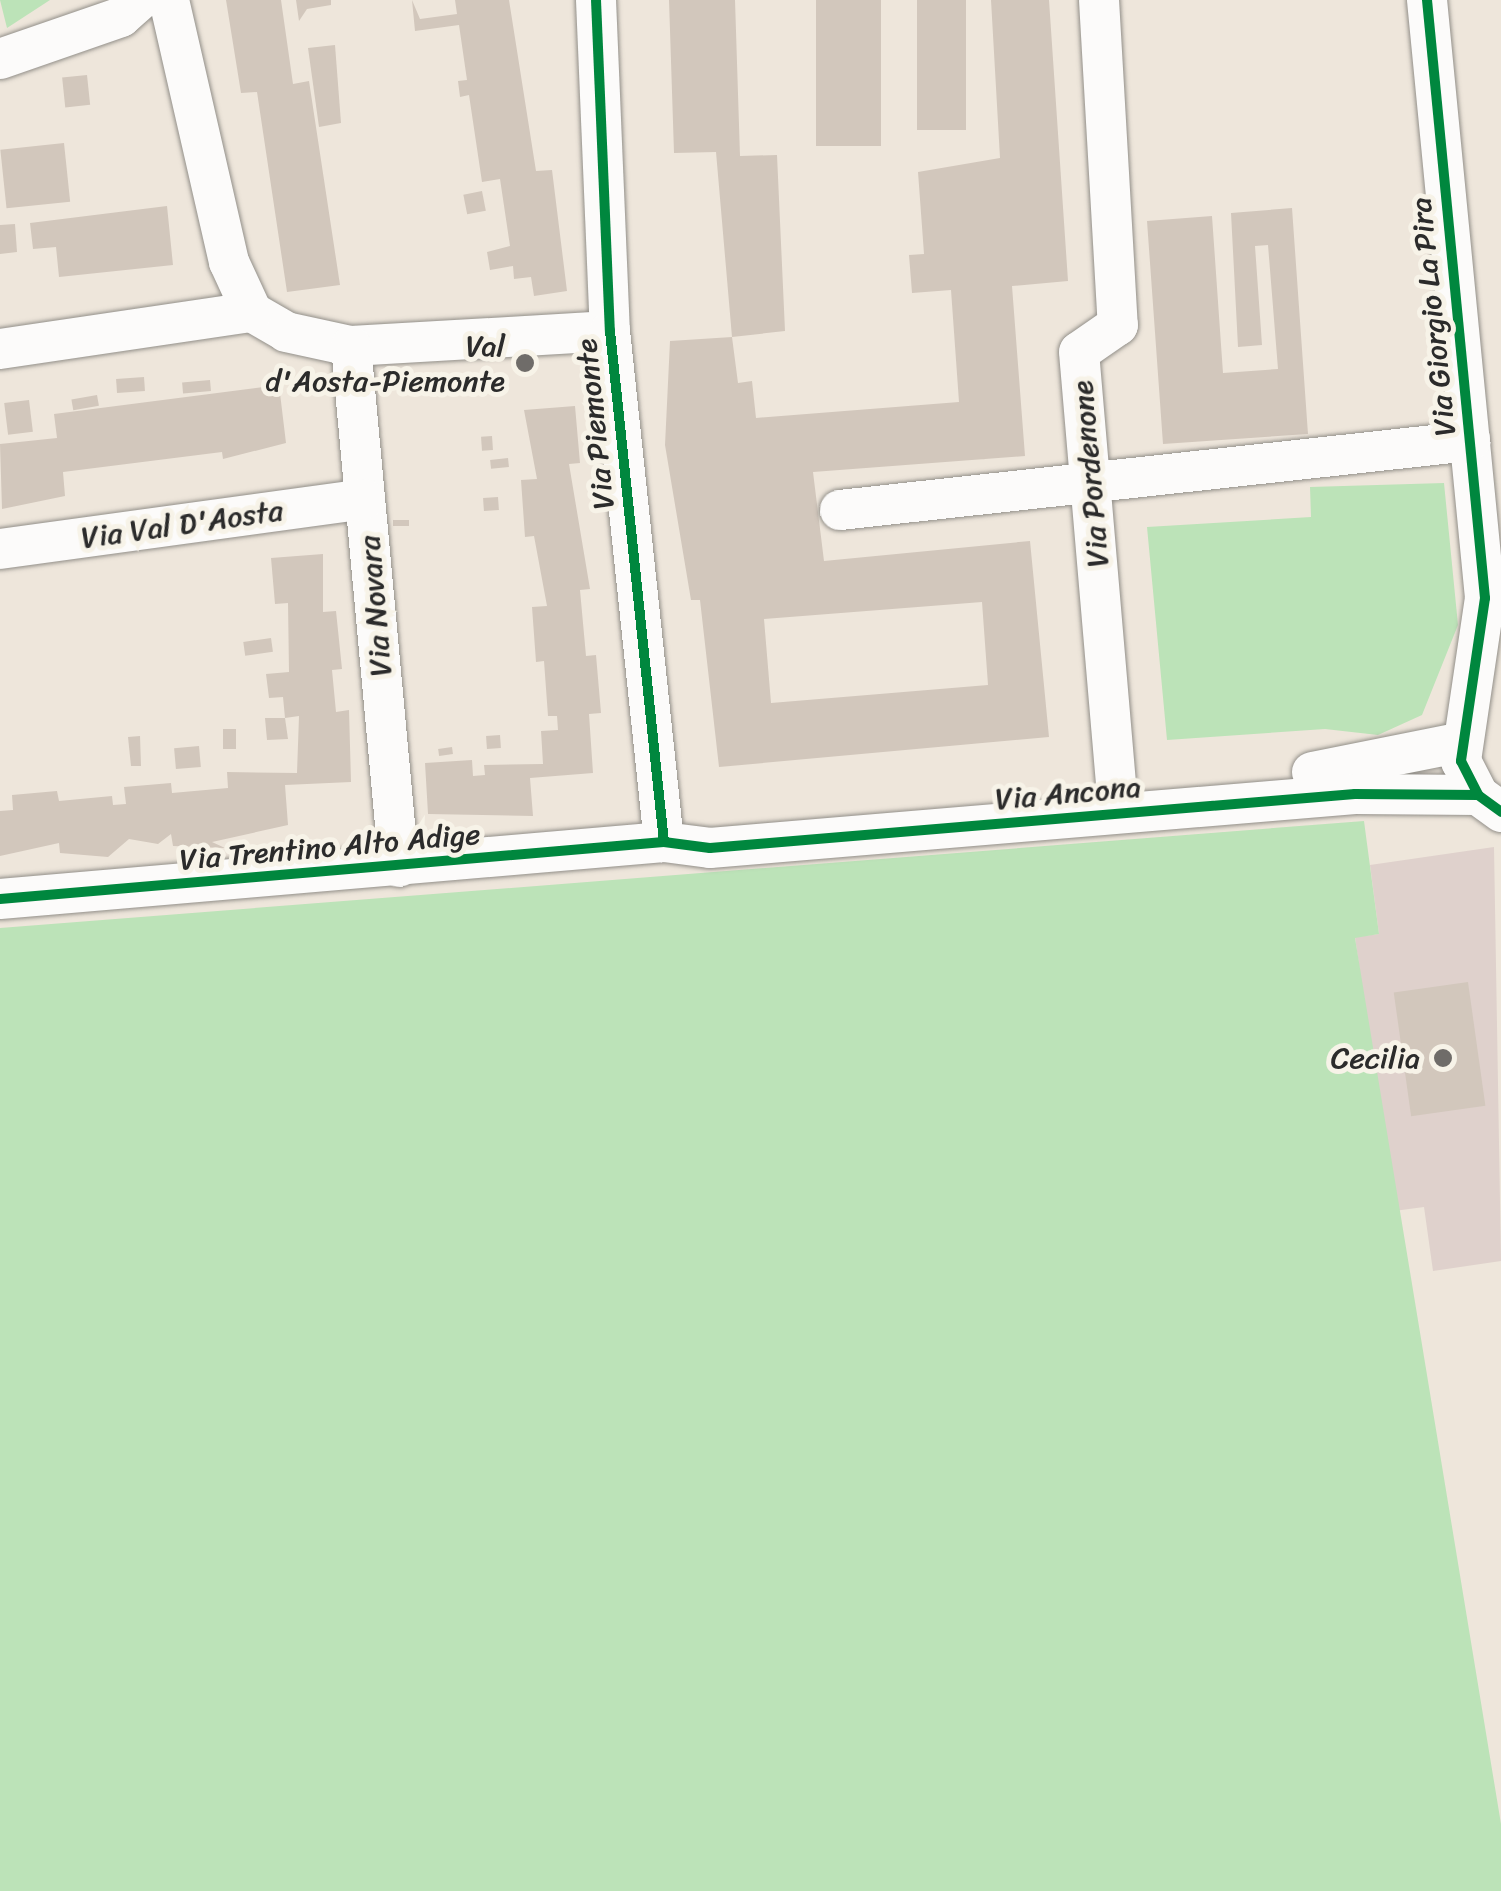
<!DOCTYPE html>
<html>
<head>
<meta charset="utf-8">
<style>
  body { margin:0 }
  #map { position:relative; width:1501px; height:1891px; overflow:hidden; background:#eee6db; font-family:Sriracha,sans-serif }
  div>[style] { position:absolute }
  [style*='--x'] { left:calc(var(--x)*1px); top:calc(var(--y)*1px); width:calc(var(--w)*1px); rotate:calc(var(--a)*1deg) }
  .industrial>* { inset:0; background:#dfd1cc }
  .green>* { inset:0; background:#bce3b8 }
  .building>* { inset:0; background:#d2c7bc; transform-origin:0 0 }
  .roads { filter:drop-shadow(0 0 2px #928f89) drop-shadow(0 0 2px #928f89) }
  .minor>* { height:40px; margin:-20px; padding:0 20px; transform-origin:20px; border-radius:20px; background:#fcfbfa }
  .cycleway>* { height:10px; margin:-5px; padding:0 5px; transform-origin:5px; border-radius:5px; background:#00873e }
  .dots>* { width:28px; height:28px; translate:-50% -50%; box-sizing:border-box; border:5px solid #f7f3e8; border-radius:50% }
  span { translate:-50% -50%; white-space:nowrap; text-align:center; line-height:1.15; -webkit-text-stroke:10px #f7f3e8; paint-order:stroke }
  .street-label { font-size:30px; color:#2b2b2b }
  .poi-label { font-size:30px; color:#2b2b2b }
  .right { translate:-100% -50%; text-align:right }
</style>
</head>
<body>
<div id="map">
  <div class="industrial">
    <div style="clip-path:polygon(1494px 847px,1501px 1261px,1433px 1271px,1424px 1207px,1394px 1211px,1355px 937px,1379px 934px,1370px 865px)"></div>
  </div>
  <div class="green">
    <div style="clip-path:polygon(0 0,50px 0,7px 28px)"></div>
    <div style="clip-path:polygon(1444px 483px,1458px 625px,1422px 715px,1378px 735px,1325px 729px,1167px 740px,1147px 527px,1311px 517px,1310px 487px)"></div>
    <div style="clip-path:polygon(1364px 821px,1379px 934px,1355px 938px,1501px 1824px,1501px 1891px,0 1891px,0 928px)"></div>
  </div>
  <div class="building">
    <div style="clip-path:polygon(226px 0,281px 0,293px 84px,309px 81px,340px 285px,287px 292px,257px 92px,241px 93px)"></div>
    <div style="clip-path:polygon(296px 0,331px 0,331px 5px,307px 9px,299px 21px)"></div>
    <div style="clip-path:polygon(412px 0,420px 19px,457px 14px,455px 0,509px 0,536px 171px,552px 170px,567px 291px,534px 296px,531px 277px,514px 279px,513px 266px,490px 270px,487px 252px,510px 246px,500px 179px,482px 182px,469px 95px,460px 97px,458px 81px,467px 80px,459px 25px,415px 31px)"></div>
    <div style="clip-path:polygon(669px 0,735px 0,740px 156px,777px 155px,785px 331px,732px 337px,716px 152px,674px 153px)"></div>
    <div style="left:816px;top:0;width:65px;height:146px"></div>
    <div style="left:917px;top:0;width:49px;height:130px"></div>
    <div style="clip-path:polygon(evenodd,991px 0,1049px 0,1068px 281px,1012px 286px,1025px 456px,813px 472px,824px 561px,1030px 541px,1049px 737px,719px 767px,700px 600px,691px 600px,665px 445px,670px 341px,732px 337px,738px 383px,752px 381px,756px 418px,959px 402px,951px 290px,912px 293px,909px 255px,924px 254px,918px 172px,1000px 158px,991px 0,982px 602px,988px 685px,771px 703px,764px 619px,982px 602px)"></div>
    <div style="clip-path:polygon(335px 45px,341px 123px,319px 127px,308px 48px)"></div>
    <div style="left:87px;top:75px;width:30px;height:25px;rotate:84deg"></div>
    <div style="left:64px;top:143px;width:59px;height:64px;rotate:84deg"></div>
    <div style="left:482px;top:191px;width:20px;height:19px;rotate:79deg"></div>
    <div style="clip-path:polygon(167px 206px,173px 265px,59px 277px,56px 247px,33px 249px,30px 223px)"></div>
    <div style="clip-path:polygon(1292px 208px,1308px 434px,1163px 444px,1147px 221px,1212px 216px,1223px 373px,1278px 369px,1268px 245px,1255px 246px,1262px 345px,1238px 347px,1231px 213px)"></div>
    <div style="clip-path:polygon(15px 224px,17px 252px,0 254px,0 225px)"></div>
    <div style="left:144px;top:377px;width:14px;height:28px;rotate:86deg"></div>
    <div style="left:210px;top:380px;width:11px;height:28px;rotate:85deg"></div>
    <div style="clip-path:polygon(279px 385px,286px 443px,223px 459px,222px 452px,63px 472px,65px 496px,2px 509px,0 444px,57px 438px,54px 414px)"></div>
    <div style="left:97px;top:395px;width:11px;height:26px;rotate:80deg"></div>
    <div style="left:29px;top:400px;width:32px;height:25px;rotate:83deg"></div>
    <div style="clip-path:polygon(575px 406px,580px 463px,569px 464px,590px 589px,580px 590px,586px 656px,596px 655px,601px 713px,589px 714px,593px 773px,530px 778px,533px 816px,428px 814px,425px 763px,472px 760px,473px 776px,485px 775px,484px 765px,543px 764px,541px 731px,558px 730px,557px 716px,548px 716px,544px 661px,536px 662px,532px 607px,547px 606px,534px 536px,525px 537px,521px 480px,537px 479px,524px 410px)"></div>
    <div style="left:492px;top:436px;width:14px;height:11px;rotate:86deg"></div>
    <div style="left:508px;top:458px;width:9px;height:18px;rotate:84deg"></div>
    <div style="left:498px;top:497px;width:13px;height:15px;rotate:86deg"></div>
    <div style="left:409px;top:520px;width:6px;height:16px;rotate:90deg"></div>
    <div style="clip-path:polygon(323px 554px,323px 612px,336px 611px,342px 669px,332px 670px,336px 712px,349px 710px,351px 782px,285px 785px,288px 825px,212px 842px,225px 848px,173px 846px,171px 834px,158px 844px,129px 839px,108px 857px,60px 853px,59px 843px,0 856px,0 811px,13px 810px,12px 795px,57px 791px,59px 801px,112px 796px,113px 805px,126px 804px,124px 787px,171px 783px,172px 793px,228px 788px,227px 772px,297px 773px,299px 716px,285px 718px,283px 697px,269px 698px,266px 674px,289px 672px,288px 603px,275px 604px,271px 558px)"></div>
    <div style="left:271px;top:638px;width:14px;height:28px;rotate:82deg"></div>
    <div style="clip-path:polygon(265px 718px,285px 718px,288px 739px,267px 740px)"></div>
    <div style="left:223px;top:729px;width:13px;height:20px"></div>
    <div style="left:500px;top:735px;width:13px;height:14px;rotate:86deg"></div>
    <div style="clip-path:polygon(140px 736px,141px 766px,131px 766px,128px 737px)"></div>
    <div style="left:199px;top:746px;width:21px;height:25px;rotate:85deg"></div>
    <div style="left:452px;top:747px;width:7px;height:14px;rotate:82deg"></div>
    <div style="left:1468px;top:982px;width:125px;height:75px;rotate:82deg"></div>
  </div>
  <div class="roads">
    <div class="minor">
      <div style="--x:169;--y:0;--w:269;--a:77.1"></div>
      <div style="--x:229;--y:262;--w:55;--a:65.3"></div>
      <div style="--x:252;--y:312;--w:39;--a:30"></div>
      <div style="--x:286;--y:332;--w:66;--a:12.2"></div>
      <div style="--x:351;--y:346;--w:259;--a:-3.3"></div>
      <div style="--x:596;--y:0;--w:331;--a:87.6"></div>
      <div style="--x:610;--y:331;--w:514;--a:83.97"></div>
      <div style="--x:1099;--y:0;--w:326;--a:86.7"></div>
      <div style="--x:1118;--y:325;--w:47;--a:145.3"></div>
      <div style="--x:1079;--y:352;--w:438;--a:85.1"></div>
      <div style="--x:1427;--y:0;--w:601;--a:84.46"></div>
      <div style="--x:1485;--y:598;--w:165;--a:98.4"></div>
      <div style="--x:1461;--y:761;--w:38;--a:63"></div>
      <div style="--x:1478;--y:795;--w:29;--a:36"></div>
      <div style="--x:0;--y:59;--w:128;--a:-19.1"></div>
      <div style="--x:121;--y:17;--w:25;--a:-42"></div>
      <div style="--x:351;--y:346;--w:523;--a:84.74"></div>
      <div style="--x:0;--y:349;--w:255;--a:-8.4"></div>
      <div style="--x:840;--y:510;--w:634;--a:-6.25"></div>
      <div style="--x:0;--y:549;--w:368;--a:-7.8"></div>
      <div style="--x:1312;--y:772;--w:153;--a:-11.3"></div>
      <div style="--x:0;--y:899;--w:666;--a:-4.91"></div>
      <div style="--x:664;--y:842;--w:46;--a:7.4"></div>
      <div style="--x:710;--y:848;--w:647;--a:-4.79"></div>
      <div style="--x:1355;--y:794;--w:123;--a:0.5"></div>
    </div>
  </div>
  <div class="cycleway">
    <div style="--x:596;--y:0;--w:331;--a:87.6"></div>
    <div style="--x:610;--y:331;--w:514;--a:83.97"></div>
    <div style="--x:1427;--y:0;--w:601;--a:84.46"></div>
    <div style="--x:1485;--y:598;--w:165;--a:98.4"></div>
    <div style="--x:1461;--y:761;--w:38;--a:63"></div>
    <div style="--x:1478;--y:795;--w:29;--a:36"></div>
    <div style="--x:0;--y:899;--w:666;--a:-4.91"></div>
    <div style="--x:664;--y:842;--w:46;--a:7.4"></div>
    <div style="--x:710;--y:848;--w:647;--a:-4.79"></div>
    <div style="--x:1355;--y:794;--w:123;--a:0.5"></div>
  </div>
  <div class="dots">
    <div style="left:525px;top:363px;background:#6f6c69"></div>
    <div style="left:1443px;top:1058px;background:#6f6c69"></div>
  </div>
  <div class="street-label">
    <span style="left:1433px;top:317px;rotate:-96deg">Via Giorgio La Pira</span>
    <span style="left:595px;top:424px;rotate:-96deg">Via Piemonte</span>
    <span style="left:1090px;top:474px;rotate:-95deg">Via Pordenone</span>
    <span style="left:182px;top:524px;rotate:-8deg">Via Val D'Aosta</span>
    <span style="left:375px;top:606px;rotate:-95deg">Via Novara</span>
    <span style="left:1068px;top:793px;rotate:-5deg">Via Ancona</span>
    <span style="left:330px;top:847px;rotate:-5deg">Via Trentino Alto Adige</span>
  </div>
  <div class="poi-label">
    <span class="right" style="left:505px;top:363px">Val<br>d'Aosta-Piemonte</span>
    <span class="right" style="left:1420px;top:1058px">Cecilia</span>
  </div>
</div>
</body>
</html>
